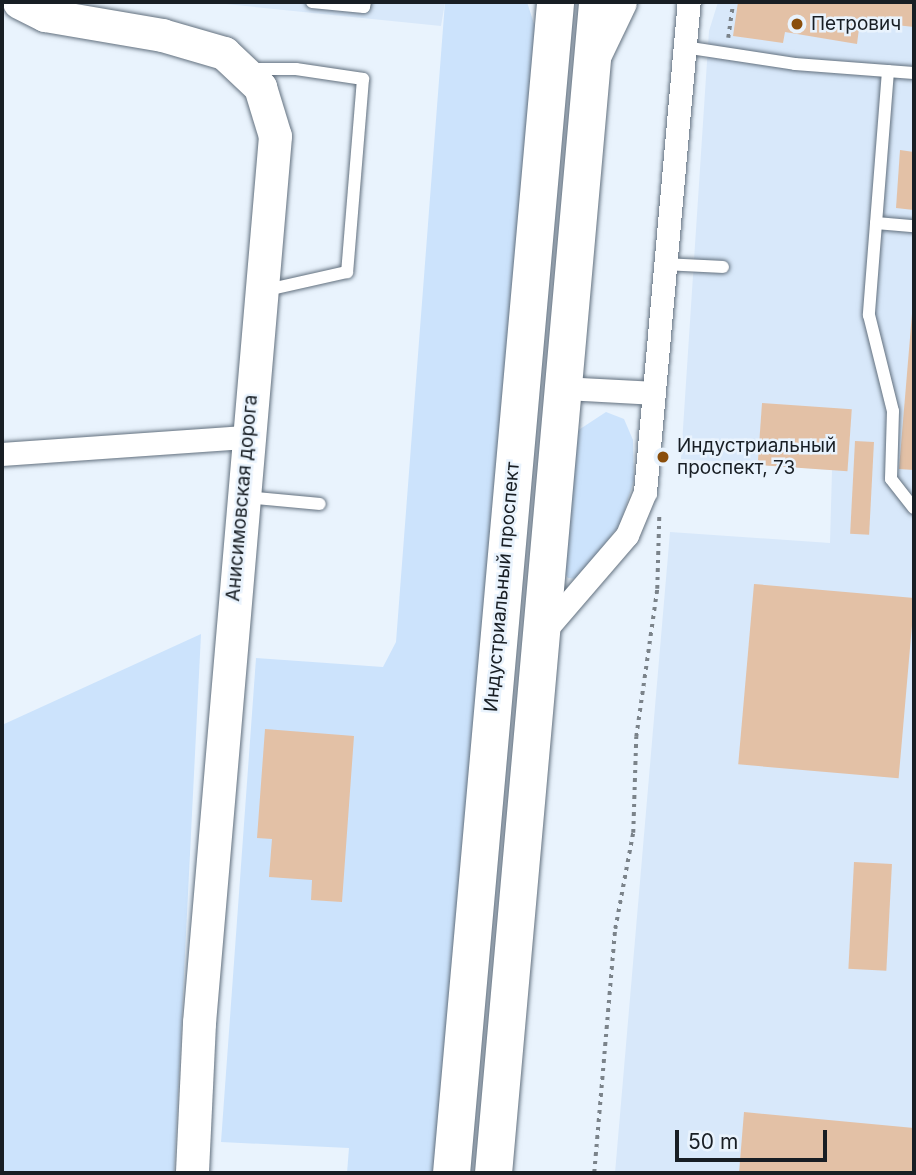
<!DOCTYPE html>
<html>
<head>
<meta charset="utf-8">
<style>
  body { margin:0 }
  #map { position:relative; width:916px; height:1175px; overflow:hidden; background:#e9f3fd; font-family:Inter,sans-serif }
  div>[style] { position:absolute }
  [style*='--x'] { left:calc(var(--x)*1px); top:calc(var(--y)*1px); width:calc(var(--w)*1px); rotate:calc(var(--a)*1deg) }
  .built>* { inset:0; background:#d8e8fa }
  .green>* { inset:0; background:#cce3fc }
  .building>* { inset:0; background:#e3c1a6; transform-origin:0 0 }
  .path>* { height:3.5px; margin-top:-1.75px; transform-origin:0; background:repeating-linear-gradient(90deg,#7b838a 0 3.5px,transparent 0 8.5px) }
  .roads { filter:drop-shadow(0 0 2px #62707e) drop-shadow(0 0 2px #62707e) }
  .lane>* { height:12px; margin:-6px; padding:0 6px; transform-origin:6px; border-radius:6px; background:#fff }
  .street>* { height:23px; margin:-11.5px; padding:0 11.5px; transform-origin:11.5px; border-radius:11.5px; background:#fff }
  .secondary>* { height:33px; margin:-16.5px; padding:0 16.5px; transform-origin:16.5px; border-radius:16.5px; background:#fff }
  .primary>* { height:37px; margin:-18.5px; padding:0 18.5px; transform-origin:18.5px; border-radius:18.5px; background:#fff }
  .dots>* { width:19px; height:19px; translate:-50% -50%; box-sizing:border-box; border:4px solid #e9f3fd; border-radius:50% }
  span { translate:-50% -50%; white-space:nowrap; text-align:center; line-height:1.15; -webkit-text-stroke:5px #e9f3fd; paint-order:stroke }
  .poi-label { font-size:19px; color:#181e24 }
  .left { translate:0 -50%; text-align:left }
  .street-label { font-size:19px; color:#181e24 }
  .frame { position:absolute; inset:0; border:4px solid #181e24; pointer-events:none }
  .scale { position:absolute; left:675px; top:1130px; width:152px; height:32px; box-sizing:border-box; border:4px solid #181e24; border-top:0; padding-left:9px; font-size:21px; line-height:24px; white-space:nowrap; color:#181e24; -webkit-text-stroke:5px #e9f3fd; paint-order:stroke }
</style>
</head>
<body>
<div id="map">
  <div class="built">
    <div style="clip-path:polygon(206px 2px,445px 2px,441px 26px)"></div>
    <div style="clip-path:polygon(718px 2px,914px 2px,914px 1173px,615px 1173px,670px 532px,830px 543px,832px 470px,681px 459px,709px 31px)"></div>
  </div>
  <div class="green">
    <div style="clip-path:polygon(445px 2px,527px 2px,536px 30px,435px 1173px,347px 1173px,349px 1148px,221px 1142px,256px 658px,383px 667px,396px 642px)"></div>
    <div style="clip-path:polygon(606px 412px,624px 419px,633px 440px,634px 480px,620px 524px,578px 579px,568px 578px,563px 571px,577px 431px)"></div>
    <div style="clip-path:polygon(201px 634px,174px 1173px,2px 1173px,2px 725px)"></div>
  </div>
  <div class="building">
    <div style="clip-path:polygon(738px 2px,914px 2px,914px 27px,860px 21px,857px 44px,785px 32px,783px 43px,733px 36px)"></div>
    <div style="clip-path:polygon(900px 150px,914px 152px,914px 210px,896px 208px)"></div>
    <div style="clip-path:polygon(914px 290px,914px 470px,899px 469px)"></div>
    <div style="left:762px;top:403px;width:90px;height:62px;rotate:4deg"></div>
    <div style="left:855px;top:441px;width:19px;height:93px;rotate:3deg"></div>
    <div style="left:754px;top:584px;width:161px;height:181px;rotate:5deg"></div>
    <div style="clip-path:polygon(265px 729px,354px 736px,342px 902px,311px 900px,312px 880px,269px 877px,272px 839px,257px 838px)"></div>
    <div style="left:854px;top:862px;width:38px;height:107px;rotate:3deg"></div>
    <div style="clip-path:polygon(744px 1112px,914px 1128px,914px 1173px,739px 1173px)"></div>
  </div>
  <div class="path">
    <div style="--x:728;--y:38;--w:36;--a:-82"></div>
    <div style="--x:594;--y:1173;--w:245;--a:-85.1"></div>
    <div style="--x:615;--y:929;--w:98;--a:-79.4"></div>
    <div style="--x:633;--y:833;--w:96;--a:-88.2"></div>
    <div style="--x:636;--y:737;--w:149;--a:-81.9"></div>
    <div style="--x:657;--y:589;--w:72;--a:-88.4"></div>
  </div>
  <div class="roads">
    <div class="lane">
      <div style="--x:312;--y:2;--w:52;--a:5.5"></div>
      <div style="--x:364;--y:7;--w:5;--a:-79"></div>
      <div style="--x:684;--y:47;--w:112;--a:8.7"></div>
      <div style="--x:795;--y:64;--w:119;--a:4.3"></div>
      <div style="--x:249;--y:69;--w:47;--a:0"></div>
      <div style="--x:296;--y:69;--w:68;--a:8.5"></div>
      <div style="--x:363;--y:79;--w:194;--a:94.7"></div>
      <div style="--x:347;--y:272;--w:86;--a:167.3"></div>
      <div style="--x:888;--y:71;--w:245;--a:94.5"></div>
      <div style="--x:869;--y:315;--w:99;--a:76"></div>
      <div style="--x:893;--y:411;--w:68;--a:91.7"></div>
      <div style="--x:891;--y:479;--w:37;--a:52"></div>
      <div style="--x:876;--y:223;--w:38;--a:5"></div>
      <div style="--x:664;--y:264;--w:59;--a:2.9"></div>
      <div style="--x:246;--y:497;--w:74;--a:5.4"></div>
    </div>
    <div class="street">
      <div style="--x:563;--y:388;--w:91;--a:3.1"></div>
      <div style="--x:2;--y:454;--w:246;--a:-4"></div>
      <div style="--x:541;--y:635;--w:132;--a:-49.3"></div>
      <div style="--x:627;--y:535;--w:47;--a:-67.3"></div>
      <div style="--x:645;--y:492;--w:492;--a:-84.9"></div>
    </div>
    <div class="secondary">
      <div style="--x:19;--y:2;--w:29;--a:27"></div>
      <div style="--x:45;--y:15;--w:119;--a:9.7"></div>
      <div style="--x:162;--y:35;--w:65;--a:16.2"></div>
      <div style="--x:224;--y:53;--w:50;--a:43.4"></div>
      <div style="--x:260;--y:87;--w:51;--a:73"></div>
      <div style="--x:275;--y:136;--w:890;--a:94.9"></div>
      <div style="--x:199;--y:1023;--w:150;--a:92.7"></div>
      <div style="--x:596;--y:52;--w:55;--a:-64.4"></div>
    </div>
    <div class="primary">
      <div style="--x:451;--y:1173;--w:1176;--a:-84.92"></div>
      <div style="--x:493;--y:1173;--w:1176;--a:-84.92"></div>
    </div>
  </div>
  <div class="dots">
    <div style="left:797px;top:24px;background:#8a4e0b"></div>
    <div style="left:663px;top:457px;background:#8a4e0b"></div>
  </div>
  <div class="poi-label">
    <span class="left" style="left:811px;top:24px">Петрович</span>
    <span class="left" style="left:677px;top:457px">Индустриальный<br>проспект, 73</span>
  </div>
  <div class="street-label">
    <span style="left:242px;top:498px;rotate:-85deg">Анисимовская дорога</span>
    <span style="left:502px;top:587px;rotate:-85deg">Индустриальный проспект</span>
  </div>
  <div class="frame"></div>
  <div class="scale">50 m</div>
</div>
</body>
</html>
